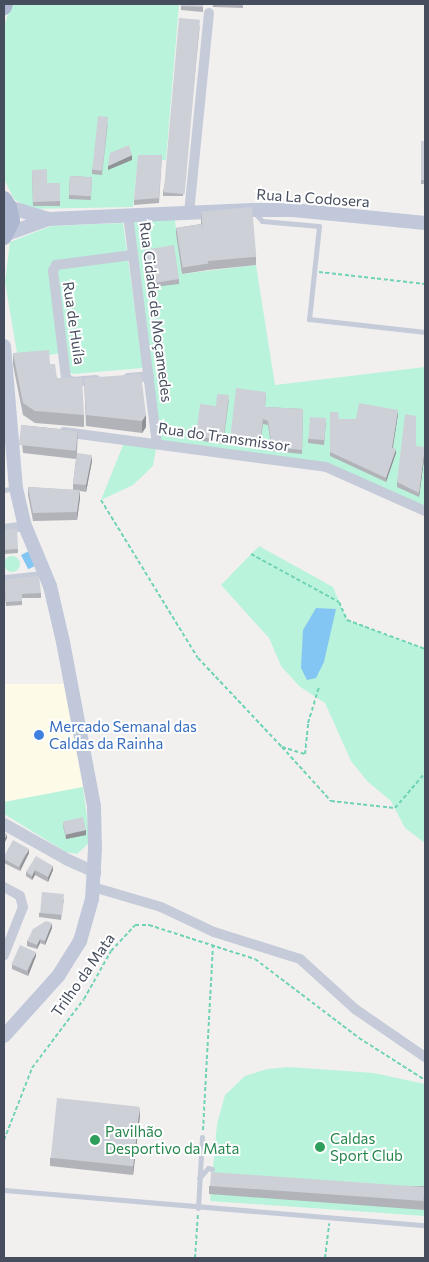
<!DOCTYPE html>
<html>
<head>
<meta charset="utf-8">
<style>
  body { margin:0 }
  #map { position:relative; width:429px; height:1262px; overflow:hidden; background:#f2f0ef; font-family:Commissioner,sans-serif }
  div>[style] { position:absolute }
  [style*='--x'] { left:calc(var(--x)*1px); top:calc(var(--y)*1px); width:calc(var(--w)*1px); rotate:calc(var(--a)*1deg) }
  .commercial>* { inset:0; background:#fdfbe8 }
  .green>* { inset:0; background:#baf3db }
  .round { border-radius:50% }
  .water>* { inset:0; background:#84c6f3; transform-origin:0 0 }
  .path>* { height:2px; margin-top:-1px; transform-origin:0; background:repeating-linear-gradient(90deg,#70d3b6 0 4px,transparent 0 6.5px) }
  .service>* { height:5px; margin:-2.5px; padding:0 2.5px; transform-origin:2.5px; border-radius:2.5px; background:#c5cbd8 }
  .minor>* { height:10px; margin:-5px; padding:0 5px; transform-origin:5px; border-radius:5px; background:#c5cbd8 }
  .tertiary>* { height:12px; margin:-6px; padding:0 6px; transform-origin:6px; border-radius:6px; background:#c5cbd8 }
  .secondary>* { height:14px; margin:-7px; padding:0 7px; transform-origin:7px; border-radius:7px; background:#c0c8da }
  .primary>* { height:16px; margin:-8px; padding:0 8px; transform-origin:8px; border-radius:8px; background:#adb8d0 }
  .wall>* { inset:0; background:#b1b3b9; transform-origin:0 0 }
  .shaded-wall>* { inset:0; background:#909296 }
  .building>* { inset:0; background:#ced0d7; transform-origin:0 0 }
  .dots>* { width:14px; height:14px; translate:-50% -50%; box-sizing:border-box; border:2px solid #fff; border-radius:50% }
  span { translate:-50% -50%; white-space:nowrap; text-align:center; line-height:1.15; -webkit-text-stroke:4px #fff; paint-order:stroke }
  .street-label { font-size:15px; color:#464e5e }
  .shop-label { font-size:15px; color:#366cbe }
  .left { translate:0 -50%; text-align:left }
  .leisure-label { font-size:15px; color:#27864d }
  .frame { position:absolute; inset:0; border:5px solid #464e5e; pointer-events:none }
</style>
</head>
<body>
<div id="map">
  <div class="commercial">
    <div style="clip-path:polygon(4px 684px,64px 684px,83px 787px,4px 802px)"></div>
  </div>
  <div class="green">
    <div style="clip-path:polygon(11px 4px,179px 4px,166px 160px,138px 159px,133px 207px,30px 209px,14px 199px,4px 179px,4px 27px)"></div>
    <div style="clip-path:polygon(174px 213px,182px 274px,256px 265px,275px 385px,425px 367px,425px 511px,326px 467px,157px 443px,153px 466px,133px 485px,101px 500px,125px 440px,157px 443px,128px 215px)"></div>
    <div style="clip-path:polygon(123px 223px,143px 368px,73px 374px,67px 371px,63px 353px,18px 359px,5px 282px,10px 242px,51px 226px)"></div>
    <div style="clip-path:polygon(259px 546px,333px 587px,347px 620px,425px 649px,425px 843px,405px 828px,391px 801px,367px 781px,351px 761px,325px 703px,299px 686px,281px 666px,269px 638px,221px 585px)"></div>
    <div class="round" style="left:4px;top:556px;width:16px;height:16px"></div>
    <div style="clip-path:polygon(83px 787px,90px 842px,77px 854px,66px 852px,4px 814px,4px 802px)"></div>
    <div style="clip-path:polygon(289px 1067px,374px 1073px,425px 1084px,425px 1216px,210px 1201px,217px 1124px,225px 1095px,245px 1076px,267px 1069px)"></div>
  </div>
  <div class="water">
    <div style="left:29px;top:551px;width:16px;height:9px;rotate:63deg"></div>
    <div style="clip-path:polygon(316px 608px,336px 609px,324px 662px,316px 678px,307px 680px,301px 668px,303px 630px)"></div>
  </div>
  <div class="path">
    <div style="--x:319;--y:272;--w:107;--a:6.5"></div>
    <div style="--x:101;--y:500;--w:185;--a:58.5"></div>
    <div style="--x:198;--y:658;--w:122;--a:46.7"></div>
    <div style="--x:282;--y:747;--w:24;--a:17"></div>
    <div style="--x:305;--y:754;--w:31;--a:-84"></div>
    <div style="--x:308;--y:723;--w:38;--a:-73"></div>
    <div style="--x:251;--y:554;--w:100;--a:28.6"></div>
    <div style="--x:339;--y:602;--w:20;--a:66"></div>
    <div style="--x:347;--y:620;--w:83;--a:20.4"></div>
    <div style="--x:282;--y:747;--w:73;--a:47.8"></div>
    <div style="--x:331;--y:801;--w:64;--a:6.2"></div>
    <div style="--x:395;--y:808;--w:46;--a:-49.4"></div>
    <div style="--x:203;--y:1130;--w:185;--a:-86.9"></div>
    <div style="--x:4;--y:1140;--w:77;--a:-68.7"></div>
    <div style="--x:32;--y:1068;--w:86;--a:-53"></div>
    <div style="--x:84;--y:999;--w:55;--a:-60.6"></div>
    <div style="--x:111;--y:951;--w:35;--a:-47"></div>
    <div style="--x:135;--y:925;--w:14;--a:0"></div>
    <div style="--x:149;--y:925;--w:111;--a:17.8"></div>
    <div style="--x:255;--y:959;--w:131;--a:37.2"></div>
    <div style="--x:359;--y:1038;--w:78;--a:32.5"></div>
    <div style="--x:195;--y:1258;--w:45;--a:-86.2"></div>
    <div style="--x:325;--y:1258;--w:35;--a:-83"></div>
  </div>
  <div class="service">
    <div style="--x:254;--y:212;--w:12;--a:48"></div>
    <div style="--x:262;--y:221;--w:57;--a:5"></div>
    <div style="--x:319;--y:226;--w:94;--a:96.1"></div>
    <div style="--x:309;--y:319;--w:117;--a:6.4"></div>
    <div style="--x:4;--y:490;--w:12;--a:-9"></div>
    <div style="--x:4;--y:577;--w:39;--a:-6"></div>
    <div style="--x:199;--y:1178;--w:13;--a:-48"></div>
    <div style="--x:208;--y:1168;--w:4;--a:14"></div>
    <div style="--x:4;--y:1190;--w:422;--a:4.8"></div>
    <div style="--x:198;--y:1208;--w:71;--a:-86.8"></div>
  </div>
  <div class="minor">
    <div style="--x:189;--y:213;--w:201;--a:-84.3"></div>
    <div style="--x:128;--y:215;--w:230;--a:82.8"></div>
    <div style="--x:128;--y:378;--w:21;--a:-5"></div>
    <div style="--x:96;--y:380;--w:24;--a:175"></div>
    <div style="--x:72;--y:382;--w:7;--a:-146"></div>
    <div style="--x:66;--y:378;--w:108;--a:-96.9"></div>
    <div style="--x:53;--y:271;--w:7;--a:-63"></div>
    <div style="--x:56;--y:265;--w:77;--a:-7.5"></div>
    <div style="--x:64;--y:432;--w:264;--a:7.6"></div>
    <div style="--x:326;--y:467;--w:108;--a:24"></div>
    <div style="--x:4;--y:529;--w:21;--a:-8"></div>
    <div style="--x:4;--y:887;--w:18;--a:29"></div>
    <div style="--x:20;--y:896;--w:11;--a:75"></div>
    <div style="--x:23;--y:907;--w:52;--a:111.6"></div>
    <div style="--x:93;--y:887;--w:71;--a:16.4"></div>
    <div style="--x:161;--y:907;--w:59;--a:25.3"></div>
    <div style="--x:214;--y:932;--w:90;--a:17.4"></div>
    <div style="--x:300;--y:959;--w:74;--a:42.3"></div>
    <div style="--x:355;--y:1009;--w:85;--a:34.4"></div>
  </div>
  <div class="tertiary">
    <div style="--x:4;--y:824;--w:73;--a:29.4"></div>
    <div style="--x:68;--y:860;--w:30;--a:24"></div>
  </div>
  <div class="secondary">
    <div style="--x:9;--y:207;--w:41;--a:17.1"></div>
    <div style="--x:7;--y:234;--w:44;--a:-20.1"></div>
    <div style="--x:48;--y:219;--w:204;--a:-2.5"></div>
    <div style="--x:252;--y:210;--w:41;--a:0"></div>
    <div style="--x:293;--y:210;--w:133;--a:5.6"></div>
    <div style="--x:4;--y:346;--w:143;--a:85.2"></div>
    <div style="--x:16;--y:488;--w:39;--a:77"></div>
    <div style="--x:25;--y:526;--w:65;--a:67.4"></div>
    <div style="--x:50;--y:586;--w:57;--a:76.9"></div>
    <div style="--x:63;--y:642;--w:167;--a:79.3"></div>
    <div style="--x:94;--y:806;--w:43;--a:88.7"></div>
    <div style="--x:95;--y:849;--w:50;--a:93.4"></div>
    <div style="--x:92;--y:899;--w:44;--a:105.9"></div>
    <div style="--x:80;--y:941;--w:40;--a:122"></div>
    <div style="--x:59;--y:975;--w:82;--a:132"></div>
  </div>
  <div class="primary">
    <div style="--x:4;--y:7;--w:3;--a:-72"></div>
    <div style="--x:4;--y:199;--w:9;--a:58"></div>
    <div style="--x:9;--y:207;--w:14;--a:78"></div>
    <div style="--x:12;--y:221;--w:18;--a:117"></div>
  </div>
  <div class="wall">
    <div style="clip-path:polygon(181px 4px,203px 4px,203px 12px,181px 10px)"></div>
    <div style="clip-path:polygon(213px 4px,243px 4px,243px 8px,213px 7px)"></div>
    <div style="clip-path:polygon(200px 24px,183px 196px,163px 196px,163px 192px)"></div>
    <div style="clip-path:polygon(108px 122px,102px 175px,92px 174px,92px 170px)"></div>
    <div style="left:421px;top:141px;width:4px;height:43px"></div>
    <div style="clip-path:polygon(162px 155px,159px 203px,134px 205px,134px 200px)"></div>
    <div style="clip-path:polygon(32px 170px,47px 183px,60px 183px,60px 206px,33px 206px)"></div>
    <div style="left:70px;top:176px;width:22px;height:23px;rotate:3deg"></div>
    <div style="clip-path:polygon(201px 212px,256px 257px,256px 265px,208px 270px,182px 274px,176px 234px,176px 228px,201px 224px)"></div>
    <div style="clip-path:polygon(144px 250px,179px 279px,179px 284px,154px 287px,144px 254px)"></div>
    <div style="clip-path:polygon(13px 353px,50px 364px,57px 378px,84px 415px,84px 427px,35px 423px,23px 415px,13px 365px)"></div>
    <div style="clip-path:polygon(84px 378px,146px 415px,146px 427px,142px 433px,86px 426px)"></div>
    <div style="clip-path:polygon(266px 396px,265px 407px,303px 409px,302px 454px,272px 451px,268px 425px,263px 424px,260px 448px,230px 444px,230px 440px)"></div>
    <div style="clip-path:polygon(229px 399px,223px 444px,196px 440px,196px 436px,216px 406px)"></div>
    <div style="clip-path:polygon(330px 412px,339px 419px,356px 419px,398px 414px,393px 448px,396px 453px,386px 482px,330px 456px)"></div>
    <div style="clip-path:polygon(326px 422px,324px 445px,308px 443px,308px 439px)"></div>
    <div style="clip-path:polygon(21px 425px,78px 431px,77px 453px,92px 461px,86px 492px,80px 491px,80px 498px,77px 520px,33px 521px,28px 495px,28px 487px,73px 490px,73px 484px,76px 459px,23px 453px,21px 433px)"></div>
    <div style="clip-path:polygon(416px 446px,425px 452px,419px 497px,397px 487px,397px 482px)"></div>
    <div style="clip-path:polygon(4px 530px,18px 549px,18px 553px,4px 554px)"></div>
    <div style="clip-path:polygon(4px 585px,41px 593px,41px 598px,22px 598px,22px 605px,6px 606px)"></div>
    <div style="clip-path:polygon(63px 822px,86px 835px,66px 839px,63px 826px)"></div>
    <div style="clip-path:polygon(29px 853px,20px 871px,4px 863px,4px 859px)"></div>
    <div style="clip-path:polygon(53px 866px,53px 870px,48px 882px,35px 875px,32px 880px,26px 876px,26px 872px)"></div>
    <div style="clip-path:polygon(64px 899px,61px 920px,39px 917px,39px 913px)"></div>
    <div style="clip-path:polygon(52px 928px,45px 945px,40px 943px,37px 949px,27px 946px,27px 941px)"></div>
    <div style="clip-path:polygon(36px 956px,28px 976px,12px 969px,12px 964px)"></div>
    <div style="clip-path:polygon(140px 1115px,133px 1175px,50px 1166px,50px 1158px)"></div>
    <div style="clip-path:polygon(209px 1186px,425px 1186px,425px 1210px,209px 1194px)"></div>
  </div>
  <div class="shaded-wall">
    <div style="clip-path:polygon(132px 155px,132px 160px,108px 170px,108px 166px)"></div>
    <div style="clip-path:polygon(398px 410px,398px 414px,392px 452px,392px 448px)"></div>
    <div style="clip-path:polygon(146px 415px,146px 427px,142px 433px,142px 421px)"></div>
    <div style="clip-path:polygon(425px 447px,425px 452px,419px 497px,419px 493px)"></div>
    <div style="clip-path:polygon(396px 449px,396px 453px,386px 482px,386px 478px)"></div>
    <div style="clip-path:polygon(92px 455px,92px 461px,86px 492px,86px 485px)"></div>
    <div style="clip-path:polygon(80px 490px,80px 498px,77px 520px,77px 512px)"></div>
    <div style="clip-path:polygon(86px 830px,86px 835px,66px 839px,66px 835px)"></div>
    <div style="clip-path:polygon(7px 834px,7px 838px,4px 844px,4px 840px)"></div>
    <div style="clip-path:polygon(29px 849px,29px 853px,20px 871px,20px 867px)"></div>
    <div style="clip-path:polygon(53px 866px,53px 870px,48px 882px,48px 877px)"></div>
    <div style="clip-path:polygon(35px 870px,35px 875px,32px 880px,32px 876px)"></div>
    <div style="clip-path:polygon(52px 923px,52px 928px,45px 945px,45px 941px)"></div>
    <div style="clip-path:polygon(40px 939px,40px 943px,37px 949px,37px 945px)"></div>
    <div style="clip-path:polygon(36px 952px,36px 956px,28px 976px,28px 971px)"></div>
    <div style="clip-path:polygon(140px 1107px,140px 1115px,133px 1175px,133px 1167px)"></div>
  </div>
  <div class="building">
    <div style="clip-path:polygon(181px 4px,203px 4px,203px 7px,181px 6px)"></div>
    <div style="left:179px;top:18px;width:21px;height:175px;rotate:5deg"></div>
    <div style="left:98px;top:116px;width:10px;height:54px;rotate:6deg"></div>
    <div style="left:421px;top:141px;width:4px;height:39px"></div>
    <div style="clip-path:polygon(129px 145px,132px 155px,108px 166px,110px 153px)"></div>
    <div style="clip-path:polygon(138px 155px,162px 155px,159px 198px,134px 200px)"></div>
    <div style="clip-path:polygon(47px 169px,47px 183px,60px 183px,60px 201px,33px 202px,32px 170px)"></div>
    <div style="left:70px;top:176px;width:22px;height:19px;rotate:3deg"></div>
    <div style="left:252px;top:207px;width:50px;height:51px;rotate:85deg"></div>
    <div style="left:202px;top:224px;width:40px;height:26px;rotate:81deg"></div>
    <div style="clip-path:polygon(174px 245px,179px 279px,154px 283px,144px 250px)"></div>
    <div style="clip-path:polygon(49px 350px,50px 364px,55px 364px,57px 378px,82px 378px,84px 415px,35px 411px,23px 403px,13px 353px)"></div>
    <div style="clip-path:polygon(141px 374px,146px 415px,142px 421px,86px 415px,84px 378px)"></div>
    <div style="clip-path:polygon(236px 388px,266px 392px,265px 407px,303px 409px,302px 450px,272px 447px,268px 421px,263px 419px,260px 443px,230px 440px)"></div>
    <div style="clip-path:polygon(217px 394px,229px 395px,223px 440px,196px 436px,200px 404px,216px 406px)"></div>
    <div style="clip-path:polygon(359px 403px,398px 410px,392px 448px,396px 449px,386px 478px,330px 452px,330px 412px,338px 412px,339px 419px,356px 419px)"></div>
    <div style="clip-path:polygon(405px 414px,416px 416px,416px 446px,425px 447px,419px 493px,397px 482px)"></div>
    <div style="left:310px;top:417px;width:16px;height:22px;rotate:4deg"></div>
    <div style="clip-path:polygon(424px 417px,425px 417px,425px 436px)"></div>
    <div style="left:21px;top:425px;width:57px;height:20px;rotate:6deg"></div>
    <div style="clip-path:polygon(77px 453px,92px 455px,86px 485px,73px 484px)"></div>
    <div style="clip-path:polygon(28px 487px,80px 490px,77px 512px,33px 513px)"></div>
    <div style="left:17px;top:529px;width:20px;height:13px;rotate:87deg"></div>
    <div style="clip-path:polygon(39px 576px,41px 593px,22px 594px,22px 601px,6px 602px,4px 580px)"></div>
    <div style="left:83px;top:817px;width:13px;height:21px;rotate:77deg"></div>
    <div style="clip-path:polygon(4px 832px,7px 834px,4px 840px)"></div>
    <div style="left:13px;top:840px;width:18px;height:21px;rotate:29deg"></div>
    <div style="clip-path:polygon(36px 856px,53px 866px,48px 877px,35px 870px,32px 876px,26px 872px)"></div>
    <div style="left:42px;top:892px;width:22px;height:21px;rotate:5deg"></div>
    <div style="clip-path:polygon(46px 921px,52px 923px,45px 941px,40px 939px,37px 945px,27px 941px,33px 929px)"></div>
    <div style="left:20px;top:945px;width:17px;height:21px;rotate:24deg"></div>
    <div style="left:57px;top:1098px;width:83px;height:60px;rotate:6deg"></div>
    <div style="left:211px;top:1172px;width:214px;height:14px;rotate:4deg"></div>
  </div>
  <div class="dots">
    <div style="left:39px;top:735px;background:#3f7fe0"></div>
    <div style="left:95px;top:1140px;background:#2e9e5b"></div>
    <div style="left:320px;top:1147px;background:#2e9e5b"></div>
  </div>
  <div class="street-label">
    <span style="left:313px;top:198px;rotate:4deg">Rua La Codosera</span>
    <span style="left:156px;top:312px;rotate:83deg">Rua Cidade de Moçamedes</span>
    <span style="left:74px;top:323px;rotate:82deg">Rua de Huíla</span>
    <span style="left:224px;top:437px;rotate:8deg">Rua do Transmissor</span>
    <span style="left:83px;top:975px;rotate:-55deg">Trilho da Mata</span>
  </div>
  <div class="shop-label">
    <span class="left" style="left:49px;top:735px">Mercado Semanal das<br>Caldas da Rainha</span>
  </div>
  <div class="leisure-label">
    <span class="left" style="left:105px;top:1140px">Pavilhão<br>Desportivo da Mata</span>
    <span class="left" style="left:330px;top:1147px">Caldas<br>Sport Club</span>
  </div>
  <div class="frame"></div>
</div>
</body>
</html>
